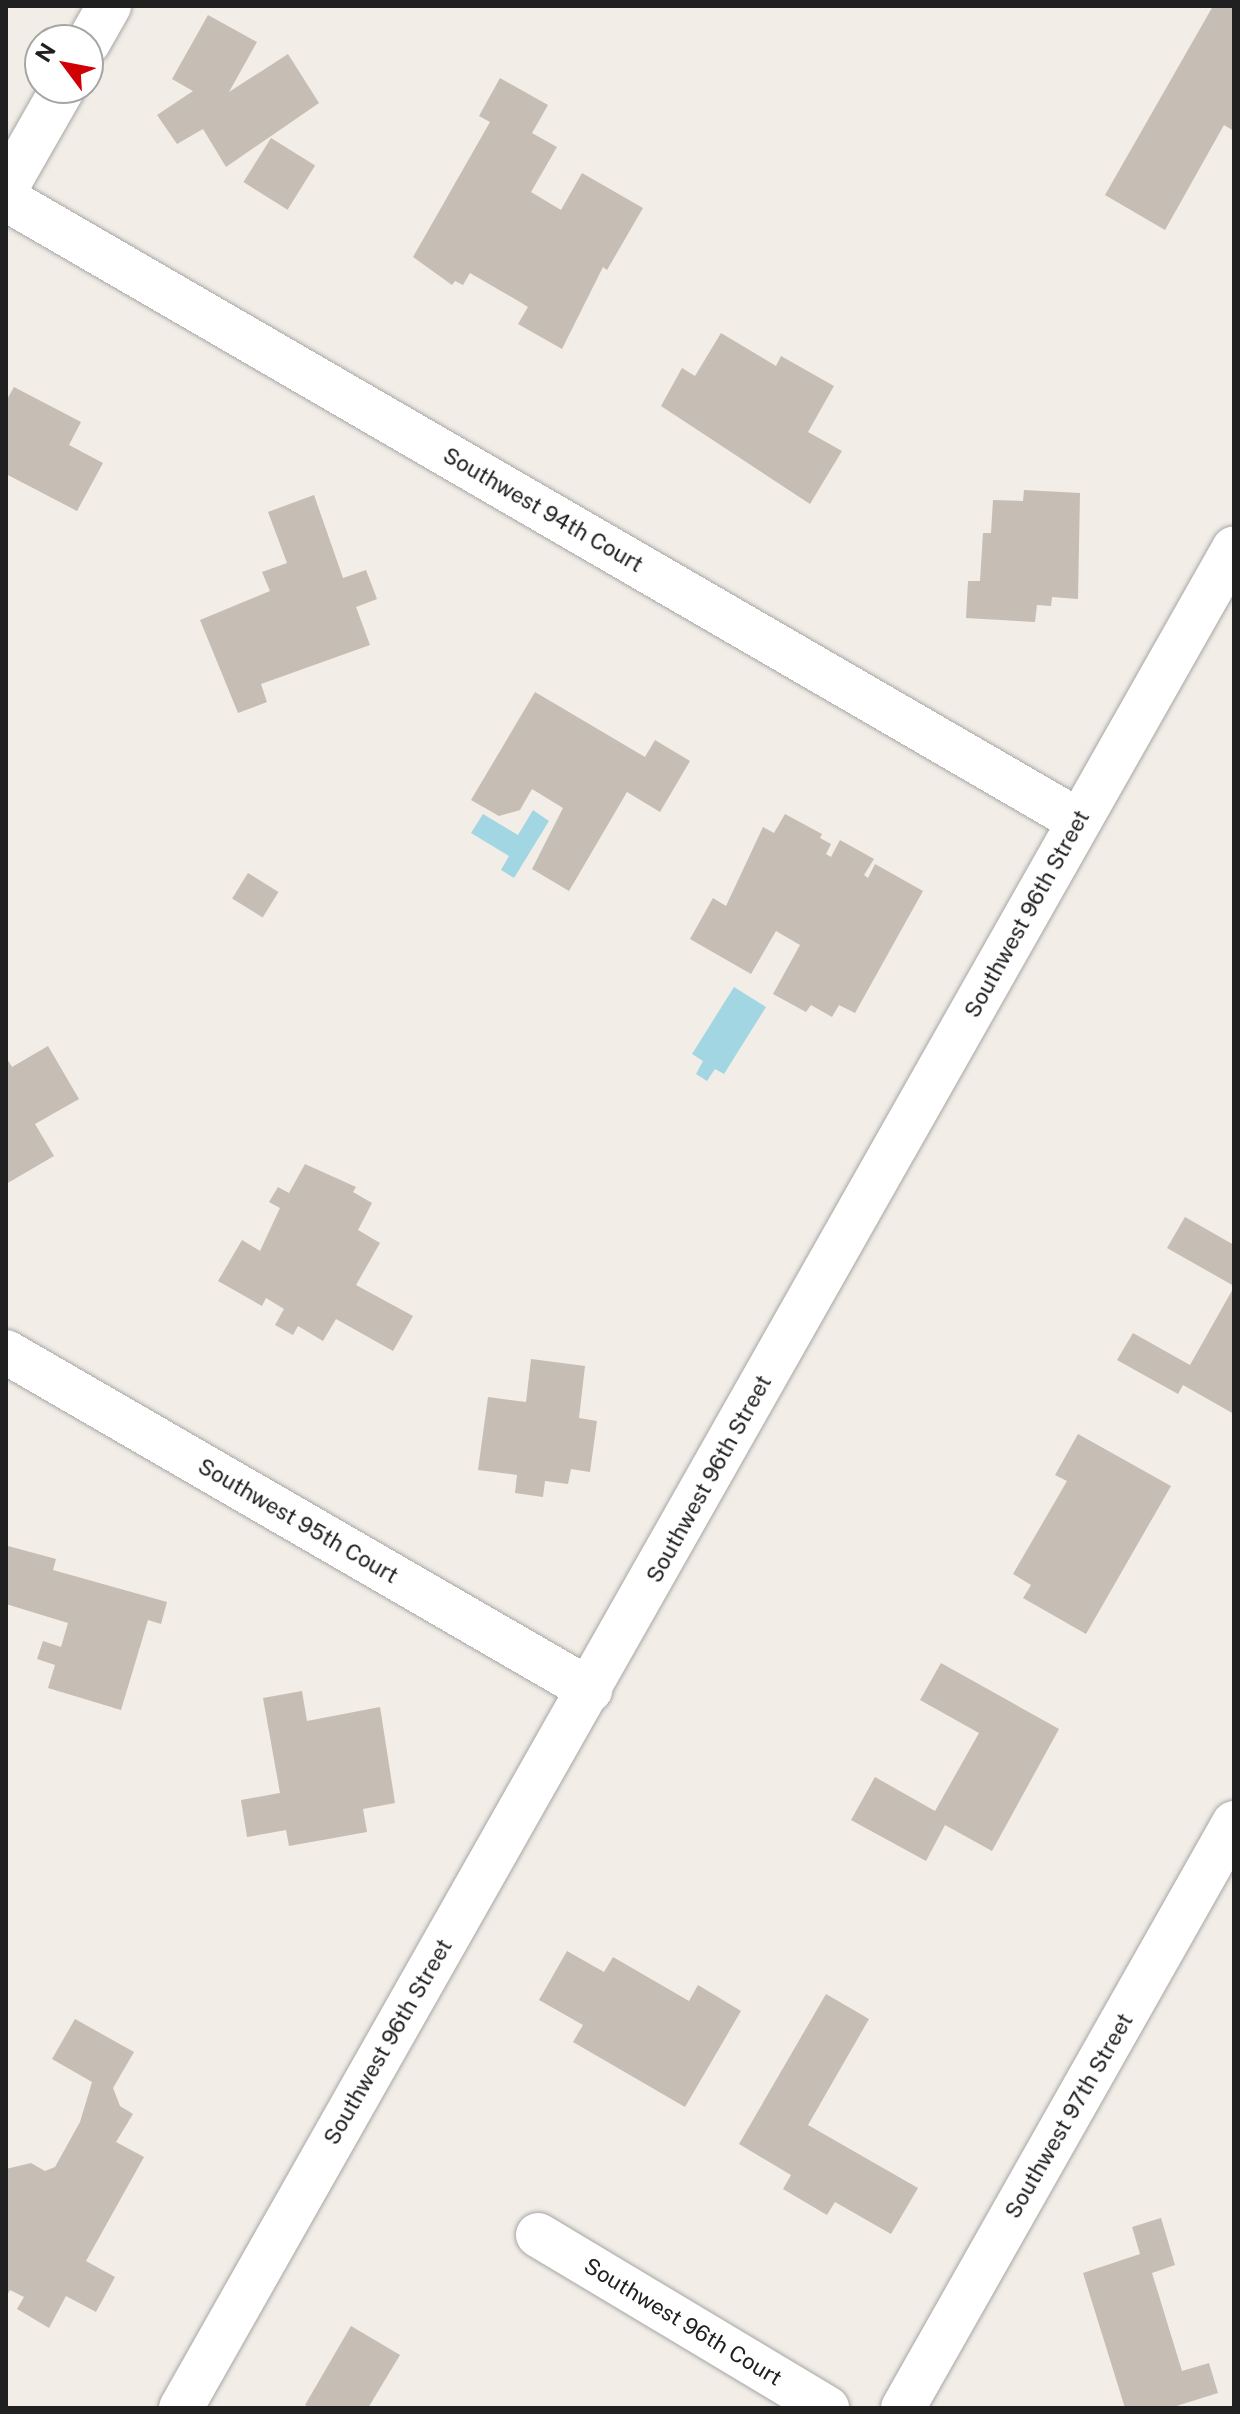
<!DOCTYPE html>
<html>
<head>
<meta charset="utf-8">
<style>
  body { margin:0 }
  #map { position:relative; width:1240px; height:2414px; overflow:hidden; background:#f2ede6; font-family:"Public Sans",sans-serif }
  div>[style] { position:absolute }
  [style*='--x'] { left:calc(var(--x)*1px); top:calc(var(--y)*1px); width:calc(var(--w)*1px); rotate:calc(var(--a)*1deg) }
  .water>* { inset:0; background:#a3d6e3 }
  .building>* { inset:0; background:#c6bdb5; transform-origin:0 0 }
  .roads { filter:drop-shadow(0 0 2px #a7a7a7) drop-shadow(0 0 2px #a7a7a7) }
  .minor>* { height:44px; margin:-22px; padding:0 22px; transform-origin:22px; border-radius:22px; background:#fff }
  span { translate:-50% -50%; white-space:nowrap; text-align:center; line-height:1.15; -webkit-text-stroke:8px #fff; paint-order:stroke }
  .street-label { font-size:22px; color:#202020 }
  .frame { position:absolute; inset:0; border:8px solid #202020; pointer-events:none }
  .north { position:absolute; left:24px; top:24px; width:80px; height:80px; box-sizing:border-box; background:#fff; border:2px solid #a6a6a6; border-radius:50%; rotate:302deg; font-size:22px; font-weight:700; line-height:32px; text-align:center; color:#202020 }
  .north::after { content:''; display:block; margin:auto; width:28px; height:36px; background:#d10005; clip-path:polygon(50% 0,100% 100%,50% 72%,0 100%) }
</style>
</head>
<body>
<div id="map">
  <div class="water">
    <div style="clip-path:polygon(533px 810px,549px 821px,514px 878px,501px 870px,509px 856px,471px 833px,483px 814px,518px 835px)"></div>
    <div style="clip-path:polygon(734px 987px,766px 1007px,724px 1074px,715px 1069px,707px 1081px,696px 1074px,703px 1061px,692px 1054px)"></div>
  </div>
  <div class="building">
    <div style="clip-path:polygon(1213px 6px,1234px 6px,1234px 131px,1224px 125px,1165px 230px,1105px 195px)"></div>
    <div style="clip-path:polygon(208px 15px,257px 42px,229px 92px,288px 54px,319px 103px,226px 167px,203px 129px,177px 144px,157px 115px,193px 91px,172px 79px)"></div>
    <div style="clip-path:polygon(500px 78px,548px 105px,532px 133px,557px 147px,531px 192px,561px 210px,582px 173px,643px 208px,607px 270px,603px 267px,562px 349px,518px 324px,528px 307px,520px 302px,470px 273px,463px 285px,455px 281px,452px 285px,413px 257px,490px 122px,479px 116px)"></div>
    <div style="left:271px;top:138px;width:52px;height:52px;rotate:32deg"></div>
    <div style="clip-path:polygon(721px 333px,776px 366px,781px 356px,834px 386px,808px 432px,842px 451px,810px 504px,661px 406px,682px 368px,695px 376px)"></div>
    <div style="clip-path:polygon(14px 387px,81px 422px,69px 445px,103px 463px,77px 511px,6px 474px,6px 401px)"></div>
    <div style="clip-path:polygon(1024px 490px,1080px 493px,1078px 599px,1052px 597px,1051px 606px,1037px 605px,1035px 622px,966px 618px,968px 581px,980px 581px,983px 533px,991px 533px,993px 500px,1023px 501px)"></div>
    <div style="clip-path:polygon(314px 495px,343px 578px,366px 570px,377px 599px,356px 607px,370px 645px,261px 684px,267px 702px,238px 713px,200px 620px,270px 591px,262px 572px,287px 563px,268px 512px)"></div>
    <div style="clip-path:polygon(535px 692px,645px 757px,655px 740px,690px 761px,660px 812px,627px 792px,569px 891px,532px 869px,563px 808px,532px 789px,520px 810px,499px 816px,471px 800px)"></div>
    <div style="clip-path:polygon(785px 814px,822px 834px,820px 838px,831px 844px,826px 854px,831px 857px,840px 840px,874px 859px,864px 875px,868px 878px,875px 864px,923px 891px,855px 1013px,839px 1005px,832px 1017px,811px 1005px,806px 1012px,773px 994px,800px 945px,776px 931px,751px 974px,690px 939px,713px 898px,726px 906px,763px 827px,774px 833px)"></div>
    <div style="left:248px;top:873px;width:36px;height:30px;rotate:32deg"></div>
    <div style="clip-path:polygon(48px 1046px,79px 1099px,35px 1124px,54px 1156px,6px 1184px,6px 1057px,12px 1067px)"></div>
    <div style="clip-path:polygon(305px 1164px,356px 1187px,353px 1192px,372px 1203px,358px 1230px,380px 1243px,356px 1285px,413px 1316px,393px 1351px,336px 1319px,323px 1341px,298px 1326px,293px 1335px,275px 1325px,284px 1309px,266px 1298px,262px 1306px,218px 1281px,242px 1240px,260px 1251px,280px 1208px,269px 1202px,278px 1187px,289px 1193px)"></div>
    <div style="clip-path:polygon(1185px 1217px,1234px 1245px,1234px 1286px,1167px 1248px)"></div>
    <div style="clip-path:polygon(1234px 1287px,1234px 1414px,1183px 1385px,1178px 1394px,1117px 1360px,1133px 1333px,1190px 1365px)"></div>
    <div style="clip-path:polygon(531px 1359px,585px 1366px,579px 1418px,597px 1421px,590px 1472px,571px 1469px,568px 1484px,545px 1481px,543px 1497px,515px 1493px,517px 1475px,478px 1470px,488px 1397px,526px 1402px)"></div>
    <div style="clip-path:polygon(1078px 1434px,1171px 1486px,1086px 1634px,1023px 1598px,1031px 1585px,1013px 1574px,1067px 1481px,1055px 1475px)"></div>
    <div style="clip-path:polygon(8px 1546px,56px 1559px,53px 1570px,167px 1602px,161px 1624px,148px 1620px,121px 1710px,48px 1688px,55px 1665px,37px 1659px,43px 1641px,61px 1647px,68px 1623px,6px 1604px)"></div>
    <div style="clip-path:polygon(941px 1663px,1059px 1729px,992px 1851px,945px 1825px,926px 1861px,851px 1820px,875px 1777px,935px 1811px,979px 1733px,920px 1700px)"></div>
    <div style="clip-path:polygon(302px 1691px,307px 1721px,380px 1707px,395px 1803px,363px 1809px,367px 1832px,289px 1846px,286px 1830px,247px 1837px,241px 1800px,280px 1793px,263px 1698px)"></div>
    <div style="clip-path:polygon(567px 1951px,604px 1972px,613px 1957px,689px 2001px,698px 1985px,741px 2011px,685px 2107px,573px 2042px,583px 2025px,539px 2000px)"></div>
    <div style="clip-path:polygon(826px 1994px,869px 2019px,808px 2125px,918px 2188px,891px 2234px,835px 2202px,827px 2215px,783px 2189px,791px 2175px,739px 2144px)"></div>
    <div style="clip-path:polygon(75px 2019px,134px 2052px,113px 2088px,120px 2106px,133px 2114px,116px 2142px,144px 2157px,86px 2261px,115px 2277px,96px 2312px,66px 2296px,49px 2328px,17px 2309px,24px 2297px,10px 2290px,6px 2297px,6px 2169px,31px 2163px,45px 2171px,55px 2167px,80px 2122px,92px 2082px,52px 2059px)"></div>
    <div style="clip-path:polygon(1161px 2218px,1175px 2265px,1152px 2273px,1182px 2371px,1209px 2363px,1218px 2393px,1170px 2408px,1125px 2408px,1083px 2273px,1140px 2254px,1132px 2227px)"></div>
    <div style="clip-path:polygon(351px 2326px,400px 2355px,368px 2408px,311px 2408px,305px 2405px)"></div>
  </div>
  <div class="roads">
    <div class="minor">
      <div style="--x:88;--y:43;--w:43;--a:-60.4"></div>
      <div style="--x:6;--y:188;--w:115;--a:-60.3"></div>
      <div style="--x:6;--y:199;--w:1240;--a:30.1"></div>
      <div style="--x:6;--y:1352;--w:675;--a:30.06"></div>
      <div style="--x:538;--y:2235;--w:337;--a:30.9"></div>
      <div style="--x:181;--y:2408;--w:2137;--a:-60.48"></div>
      <div style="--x:903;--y:2408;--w:672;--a:-60.5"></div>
    </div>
  </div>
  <div class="street-label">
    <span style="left:543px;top:510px;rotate:30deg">Southwest 94th Court</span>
    <span style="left:1027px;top:914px;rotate:-61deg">Southwest 96th Street</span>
    <span style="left:709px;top:1479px;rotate:-61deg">Southwest 96th Street</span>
    <span style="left:298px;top:1521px;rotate:30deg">Southwest 95th Court</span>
    <span style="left:388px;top:2042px;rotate:-60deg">Southwest 96th Street</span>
    <span style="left:1069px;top:2116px;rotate:-60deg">Southwest 97th Street</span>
    <span style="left:683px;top:2322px;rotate:31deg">Southwest 96th Court</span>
  </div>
  <div class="frame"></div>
  <div class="north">N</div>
</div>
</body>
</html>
